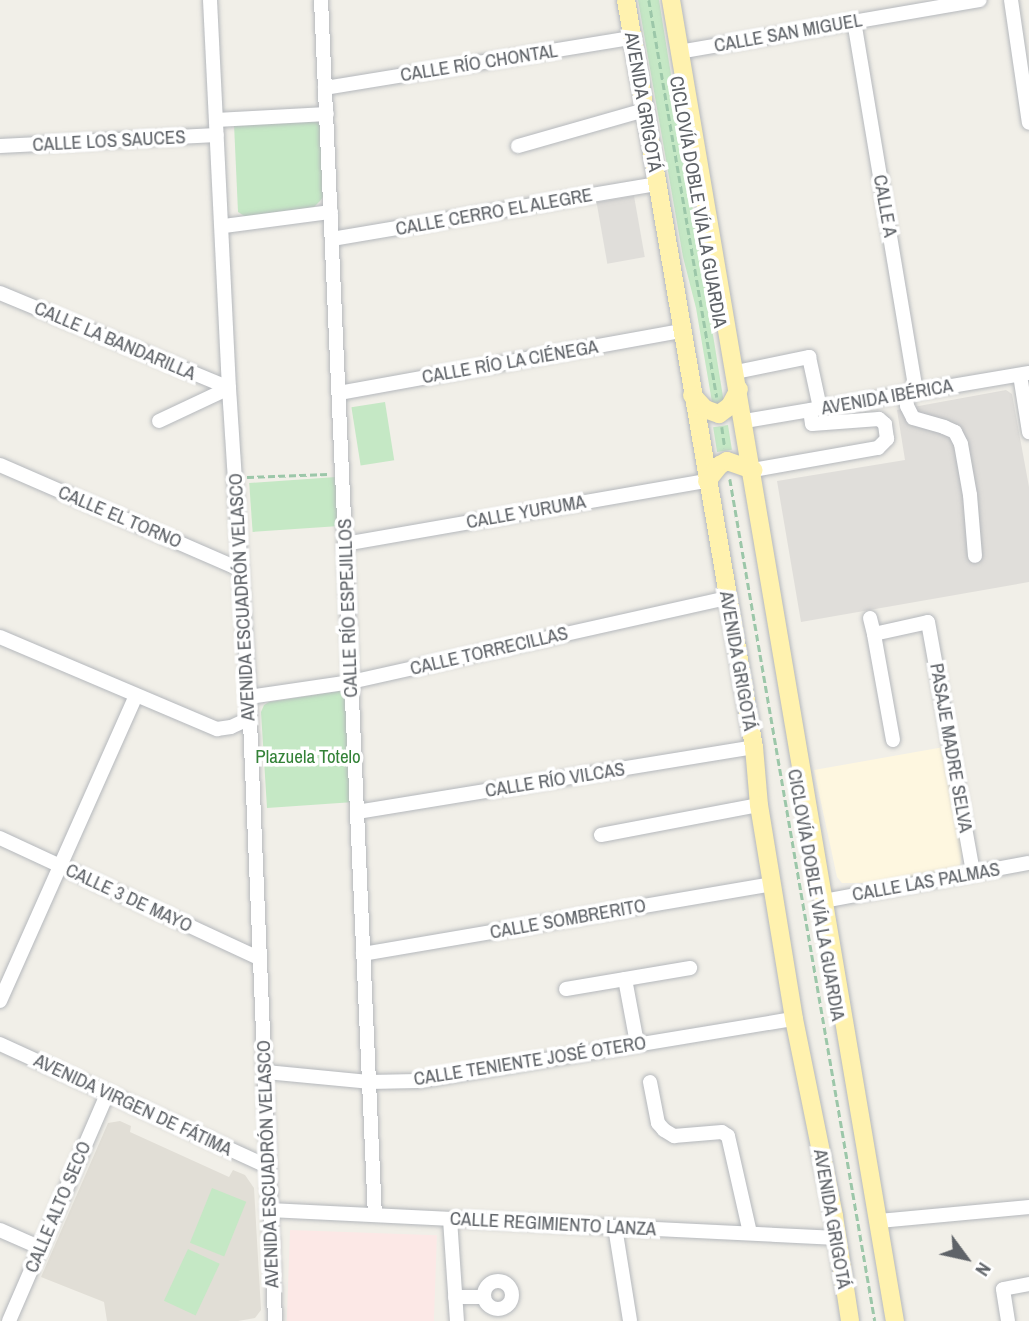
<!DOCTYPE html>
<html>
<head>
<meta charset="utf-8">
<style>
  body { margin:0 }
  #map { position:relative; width:1029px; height:1321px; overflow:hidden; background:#f1efe8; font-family:"Archivo Narrow",sans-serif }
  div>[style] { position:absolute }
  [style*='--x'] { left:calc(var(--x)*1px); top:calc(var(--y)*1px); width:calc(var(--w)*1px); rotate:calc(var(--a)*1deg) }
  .commercial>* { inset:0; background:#fef7e0 }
  .industrial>* { inset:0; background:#e0deda; transform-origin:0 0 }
  .education>* { inset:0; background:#e1ded6 }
  .medical>* { inset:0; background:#fce8e6; transform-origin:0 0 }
  .green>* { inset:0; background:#c5e8c5; transform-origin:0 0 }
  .path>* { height:2.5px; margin-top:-1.25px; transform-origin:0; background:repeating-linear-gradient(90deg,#9cc7a9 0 7px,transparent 0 10.5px) }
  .roads { filter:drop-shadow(0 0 2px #b5b8bc) drop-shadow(0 0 2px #b5b8bc) }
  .minor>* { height:14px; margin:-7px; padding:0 7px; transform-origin:7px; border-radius:7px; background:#fff }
  .minor>.ring { margin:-7px; padding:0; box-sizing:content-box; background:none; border:14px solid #fff; border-radius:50% }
  .major>* { height:18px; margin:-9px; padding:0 9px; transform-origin:9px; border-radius:9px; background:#fff2af }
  span { translate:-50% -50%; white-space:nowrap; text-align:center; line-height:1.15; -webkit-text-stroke:7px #fff; paint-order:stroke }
  .street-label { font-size:19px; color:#5f6368 }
  .park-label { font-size:19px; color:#348238 }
  .north { position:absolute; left:931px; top:1223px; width:70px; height:70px; -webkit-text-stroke:5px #fff; paint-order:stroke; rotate:123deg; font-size:19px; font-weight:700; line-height:28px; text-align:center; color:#5f6368 }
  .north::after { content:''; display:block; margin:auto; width:24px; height:32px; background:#5f6368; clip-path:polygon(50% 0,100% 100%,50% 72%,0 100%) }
</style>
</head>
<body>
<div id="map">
  <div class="commercial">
    <div style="clip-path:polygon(944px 747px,962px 852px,960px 865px,956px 869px,873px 883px,842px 883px,837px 877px,814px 770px)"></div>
  </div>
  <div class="industrial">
    <div style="left:634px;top:196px;width:62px;height:38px;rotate:80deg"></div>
    <div style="clip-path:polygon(1006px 390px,1012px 394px,1029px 487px,1029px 582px,801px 622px,777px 481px,905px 460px,897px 410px)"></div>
  </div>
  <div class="education">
    <div style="clip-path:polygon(120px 1121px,131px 1126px,130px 1132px,229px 1177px,233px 1170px,245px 1175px,254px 1188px,261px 1310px,255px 1318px,238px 1321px,107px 1321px,104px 1302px,41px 1277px,108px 1123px)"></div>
  </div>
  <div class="medical">
    <div style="left:290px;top:1230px;width:147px;height:91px;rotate:2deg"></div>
  </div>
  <div class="green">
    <div style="clip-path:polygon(638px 0,659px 0,724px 403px,713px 408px,696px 308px,683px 257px)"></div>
    <div style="clip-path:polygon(321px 118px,323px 197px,320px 201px,314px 207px,258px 216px,246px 217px,238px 212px,234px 124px)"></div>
    <div style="left:385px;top:402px;width:59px;height:34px;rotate:81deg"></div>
    <div style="left:728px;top:425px;width:25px;height:15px;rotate:81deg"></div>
    <div style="left:336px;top:477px;width:49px;height:87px;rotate:86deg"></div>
    <div style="clip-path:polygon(339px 691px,346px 694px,354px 802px,267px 808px,261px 712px,264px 705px,269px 702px)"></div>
    <div style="left:212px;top:1188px;width:37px;height:59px;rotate:22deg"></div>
    <div style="left:188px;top:1249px;width:35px;height:57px;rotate:25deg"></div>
  </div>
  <div class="path">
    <div style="--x:649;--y:0;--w:403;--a:80.3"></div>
    <div style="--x:722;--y:427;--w:21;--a:82"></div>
    <div style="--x:247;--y:477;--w:81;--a:-2.1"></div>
    <div style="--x:730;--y:479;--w:854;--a:80.23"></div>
  </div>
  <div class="roads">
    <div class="minor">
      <div style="--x:210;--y:0;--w:388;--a:87.2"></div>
      <div style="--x:229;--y:388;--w:310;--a:86.3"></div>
      <div style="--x:249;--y:697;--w:625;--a:87.61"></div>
      <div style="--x:321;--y:0;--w:1216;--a:87.46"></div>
      <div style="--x:1011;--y:0;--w:124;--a:81.7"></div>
      <div style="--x:854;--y:21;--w:375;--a:80.5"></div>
      <div style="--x:679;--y:52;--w:305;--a:-9.8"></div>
      <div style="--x:325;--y:88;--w:311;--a:-9.3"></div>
      <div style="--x:216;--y:120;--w:111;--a:-3.1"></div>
      <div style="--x:0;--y:146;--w:217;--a:-2.9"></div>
      <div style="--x:518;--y:146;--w:131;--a:-15.9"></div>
      <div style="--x:224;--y:226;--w:108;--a:-7.5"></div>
      <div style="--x:332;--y:239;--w:330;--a:-9.6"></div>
      <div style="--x:0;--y:293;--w:248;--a:22.5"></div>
      <div style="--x:736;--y:372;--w:75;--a:-11.6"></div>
      <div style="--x:809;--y:357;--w:52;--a:77.8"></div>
      <div style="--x:1020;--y:375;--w:58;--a:81"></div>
      <div style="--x:339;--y:393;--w:348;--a:-10.3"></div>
      <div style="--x:905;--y:393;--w:13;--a:81"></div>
      <div style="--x:907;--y:406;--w:13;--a:63"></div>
      <div style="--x:913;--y:418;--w:32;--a:16"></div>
      <div style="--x:944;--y:427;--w:12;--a:24"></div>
      <div style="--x:955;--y:432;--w:13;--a:63"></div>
      <div style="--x:961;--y:444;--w:52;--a:80"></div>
      <div style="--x:970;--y:495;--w:61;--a:85.3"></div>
      <div style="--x:159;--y:421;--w:77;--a:-25.2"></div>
      <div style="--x:745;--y:421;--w:288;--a:-9.6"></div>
      <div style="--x:0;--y:465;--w:263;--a:23.5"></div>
      <div style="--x:753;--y:470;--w:127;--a:-10"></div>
      <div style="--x:878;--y:448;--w:13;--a:-45"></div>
      <div style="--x:887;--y:439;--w:15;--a:-98"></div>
      <div style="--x:885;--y:424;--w:8;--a:-140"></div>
      <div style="--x:879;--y:419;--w:67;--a:175.7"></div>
      <div style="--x:812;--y:424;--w:14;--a:-98"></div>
      <div style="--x:345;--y:544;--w:367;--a:-9.9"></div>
      <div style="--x:870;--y:618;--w:16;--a:76"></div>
      <div style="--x:0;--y:637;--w:236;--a:23"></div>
      <div style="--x:217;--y:729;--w:14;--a:-8"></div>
      <div style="--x:231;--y:727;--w:19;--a:-25"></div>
      <div style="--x:249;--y:697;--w:103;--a:-8.4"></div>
      <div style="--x:351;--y:682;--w:385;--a:-12.6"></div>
      <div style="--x:893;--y:740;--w:108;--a:-100.2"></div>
      <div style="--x:874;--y:634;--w:55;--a:-12.5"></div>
      <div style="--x:928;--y:622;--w:255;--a:79.8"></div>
      <div style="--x:357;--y:812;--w:402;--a:-9.3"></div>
      <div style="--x:601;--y:835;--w:161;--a:-10.8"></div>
      <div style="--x:0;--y:838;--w:285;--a:24.9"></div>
      <div style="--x:823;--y:901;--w:209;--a:-10.5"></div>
      <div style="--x:363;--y:954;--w:416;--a:-9.7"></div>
      <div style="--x:625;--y:979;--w:65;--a:79.4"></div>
      <div style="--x:566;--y:989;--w:126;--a:-9.6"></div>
      <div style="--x:0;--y:1001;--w:334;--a:-66"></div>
      <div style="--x:0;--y:1044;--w:294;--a:24.6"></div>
      <div style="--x:266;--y:1072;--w:103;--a:5.5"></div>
      <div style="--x:369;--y:1082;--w:49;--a:-1.2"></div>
      <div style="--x:418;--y:1081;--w:381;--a:-9.4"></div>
      <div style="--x:650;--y:1082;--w:42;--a:79"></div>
      <div style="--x:658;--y:1123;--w:9;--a:49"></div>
      <div style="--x:664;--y:1130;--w:12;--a:31"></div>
      <div style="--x:674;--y:1136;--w:48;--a:-4.8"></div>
      <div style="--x:722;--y:1132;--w:7;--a:34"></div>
      <div style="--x:728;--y:1136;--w:99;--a:77.2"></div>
      <div style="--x:269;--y:1210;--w:569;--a:2.82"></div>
      <div style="--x:450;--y:1219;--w:102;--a:86.1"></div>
      <div style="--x:879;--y:1221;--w:151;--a:-5.3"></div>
      <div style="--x:615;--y:1227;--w:95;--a:80.9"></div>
      <div style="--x:0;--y:1230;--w:45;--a:23.7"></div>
      <div class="ring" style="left:484px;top:1281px;width:14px;height:14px"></div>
      <div style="--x:455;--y:1297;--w:29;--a:0"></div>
      <div style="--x:9;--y:1321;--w:247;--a:-66.6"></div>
      <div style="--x:1008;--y:1321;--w:32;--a:-99"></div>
      <div style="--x:1003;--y:1289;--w:26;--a:-11"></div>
    </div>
    <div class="major">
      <div style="--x:626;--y:0;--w:758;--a:80.28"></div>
      <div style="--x:754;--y:747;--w:58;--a:85.1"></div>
      <div style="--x:759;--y:805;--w:217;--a:80.7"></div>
      <div style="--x:794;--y:1019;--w:201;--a:78.5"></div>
      <div style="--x:834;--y:1216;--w:106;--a:81.3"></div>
      <div style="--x:671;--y:0;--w:1340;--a:80.38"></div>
      <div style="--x:692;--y:395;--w:19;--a:47"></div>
      <div style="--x:705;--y:409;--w:15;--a:20"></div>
      <div style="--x:719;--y:414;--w:14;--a:-36"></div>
      <div style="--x:730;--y:406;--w:19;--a:-62"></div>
      <div style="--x:707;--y:481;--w:21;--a:-51"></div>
      <div style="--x:720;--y:465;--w:8;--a:-30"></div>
      <div style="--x:727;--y:461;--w:28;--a:19"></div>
    </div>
  </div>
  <div class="street-label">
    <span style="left:788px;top:33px;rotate:-10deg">CALLE SAN MIGUEL</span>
    <span style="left:479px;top:63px;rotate:-9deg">CALLE RÍO CHONTAL</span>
    <span style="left:643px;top:102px;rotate:80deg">AVENIDA GRIGOTÁ</span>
    <span style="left:109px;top:141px;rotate:-3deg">CALLE LOS SAUCES</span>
    <span style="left:698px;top:202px;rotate:80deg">CICLOVÍA DOBLE VÍA LA GUARDIA</span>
    <span style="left:885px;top:206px;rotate:80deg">CALLE A</span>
    <span style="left:494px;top:212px;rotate:-10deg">CALLE CERRO EL ALEGRE</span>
    <span style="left:115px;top:341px;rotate:23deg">CALLE LA BANDARILLA</span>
    <span style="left:510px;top:362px;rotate:-10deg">CALLE RÍO LA CIÉNEGA</span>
    <span style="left:887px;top:397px;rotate:-10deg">AVENIDA IBÉRICA</span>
    <span style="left:526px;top:512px;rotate:-10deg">CALLE YURUMA</span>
    <span style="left:120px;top:517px;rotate:23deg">CALLE EL TORNO</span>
    <span style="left:242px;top:597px;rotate:-93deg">AVENIDA ESCUADRÓN VELASCO</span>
    <span style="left:348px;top:608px;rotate:-92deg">CALLE RÍO ESPEJILLOS</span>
    <span style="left:489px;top:651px;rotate:-13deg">CALLE TORRECILLAS</span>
    <span style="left:738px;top:661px;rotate:80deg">AVENIDA GRIGOTÁ</span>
    <span style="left:951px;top:748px;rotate:80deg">PASAJE MADRE SELVA</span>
    <span style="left:555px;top:780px;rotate:-9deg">CALLE RÍO VILCAS</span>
    <span style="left:926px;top:882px;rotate:-10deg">CALLE LAS PALMAS</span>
    <span style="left:816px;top:895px;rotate:80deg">CICLOVÍA DOBLE VÍA LA GUARDIA</span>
    <span style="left:129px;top:898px;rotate:25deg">CALLE 3 DE MAYO</span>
    <span style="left:568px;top:919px;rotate:-10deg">CALLE SOMBRERITO</span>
    <span style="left:530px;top:1061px;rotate:-9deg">CALLE TENIENTE JOSÉ OTERO</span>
    <span style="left:133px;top:1105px;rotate:25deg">AVENIDA VIRGEN DE FÁTIMA</span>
    <span style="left:268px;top:1164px;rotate:-92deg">AVENIDA ESCUADRÓN VELASCO</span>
    <span style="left:58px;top:1207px;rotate:-67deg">CALLE ALTO SECO</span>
    <span style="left:832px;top:1219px;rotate:80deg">AVENIDA GRIGOTÁ</span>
    <span style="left:553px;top:1224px;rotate:3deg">CALLE REGIMIENTO LANZA</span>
  </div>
  <div class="park-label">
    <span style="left:308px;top:757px">Plazuela Totelo</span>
  </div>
  <div class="north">N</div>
</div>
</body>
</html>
